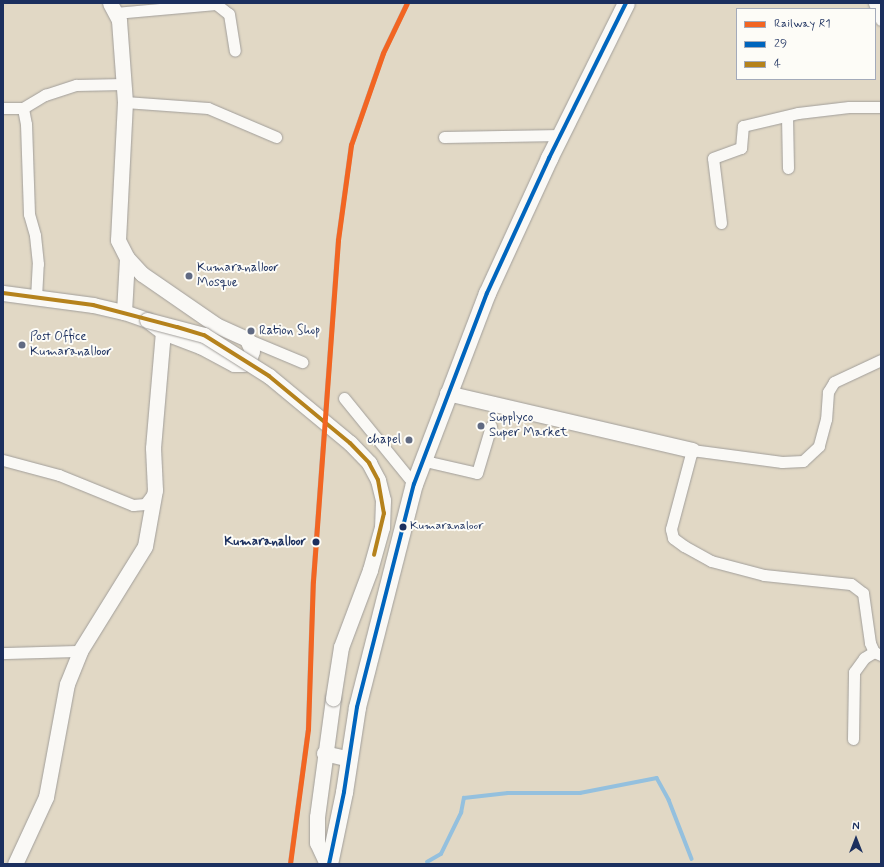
<!DOCTYPE html>
<html>
<head>
<meta charset="utf-8">
<style>
  body { margin:0 }
  #map { position:relative; width:884px; height:867px; overflow:hidden; background:#e1d8c5; font-family:Mynerve,sans-serif }
  div>[style] { position:absolute }
  [style*='--x'] { left:calc(var(--x)*1px); top:calc(var(--y)*1px); width:calc(var(--w)*1px); rotate:calc(var(--a)*1deg) }
  .stream>* { height:3.5px; margin:-1.75px; padding:0 1.75px; transform-origin:1.75px; border-radius:1.75px; background:#94c0de }
  .roads { filter:drop-shadow(0 0 1px #a19e9a) drop-shadow(0 0 1px #a19e9a) }
  .street>* { height:11px; margin:-5.5px; padding:0 5.5px; transform-origin:5.5px; border-radius:5.5px; background:#faf9f6 }
  .secondary>* { height:15px; margin:-7.5px; padding:0 7.5px; transform-origin:7.5px; border-radius:7.5px; background:#faf9f6 }
  .primary>* { height:17px; margin:-8.5px; padding:0 8.5px; transform-origin:8.5px; border-radius:8.5px; background:#faf9f6 }
  .rail>* { height:4.5px; margin-top:-2.25px; transform-origin:0; background:repeating-linear-gradient(90deg,#fdfcf7 0 9px,#b5b6b8 0 18px); box-sizing:border-box; border-block:1px solid #b5b6b8 }
  .bridges { filter:drop-shadow(0 0 1px #a19e9a) drop-shadow(0 0 1px #a19e9a) }
  .secondary-bridge>* { height:15px; margin:-7.5px; padding:0 7.5px; transform-origin:7.5px; border-radius:7.5px; background:#faf9f6 }
  .bus-1>* { height:4px; margin:-2px; padding:0 2px; transform-origin:2px; border-radius:2px; background:#0065bd }
  .bus-2>* { height:4px; margin:-2px; padding:0 2px; transform-origin:2px; border-radius:2px; background:#b5821c }
  .rail-1>* { height:5px; margin:-2.5px; padding:0 2.5px; transform-origin:2.5px; border-radius:2.5px; background:#f26522 }
  .dots>* { width:11px; height:11px; translate:-50% -50%; box-sizing:border-box; border:2px solid #fdfcf7; border-radius:50% }
  span { translate:-50% -50%; white-space:nowrap; text-align:center; line-height:1.15; -webkit-text-stroke:4px #fdfcf7; paint-order:stroke }
  .bus-label { font-size:12px; color:#1b2f5e }
  .left { translate:0 -50%; text-align:left }
  .poi-label { font-size:13px; color:#1b2f5e }
  .right { translate:-100% -50%; text-align:right }
  .stop-label { font-size:13px; color:#1b2f5e; font-weight:700 }
  .frame { position:absolute; inset:0; border:4px solid #1b2f5e; pointer-events:none }
  .legend { position:absolute; left:736px; top:8px; width:140px; height:72px; box-sizing:border-box; background:#fdfcf7; border:1px solid #a3aaba; margin:0; padding:5px 7px; list-style:none; font-size:12px; color:#1b2f5e }
  .legend li { display:flex; align-items:center; gap:8px; height:20px }
  .legend b { width:20px; border:1px solid #a3aaba }
  .north { position:absolute; left:836px; top:819px; width:40px; height:40px; -webkit-text-stroke:3px #fdfcf7; paint-order:stroke; rotate:0deg; font-size:11px; font-weight:700; line-height:16px; text-align:center; color:#1b2f5e }
  .north::after { content:''; display:block; margin:auto; width:14px; height:18px; background:#1b2f5e; clip-path:polygon(50% 0,100% 100%,50% 72%,0 100%) }
</style>
</head>
<body>
<div id="map">
  <div class="stream">
    <div style="--x:427;--y:862;--w:16;--a:-30"></div>
    <div style="--x:441;--y:854;--w:46;--a:-64"></div>
    <div style="--x:461;--y:813;--w:15;--a:-79"></div>
    <div style="--x:464;--y:798;--w:44;--a:-6.5"></div>
    <div style="--x:508;--y:793;--w:72;--a:0"></div>
    <div style="--x:580;--y:793;--w:78;--a:-11"></div>
    <div style="--x:657;--y:778;--w:25;--a:61"></div>
    <div style="--x:669;--y:800;--w:63;--a:68.7"></div>
  </div>
  <div class="roads">
    <div class="street">
      <div style="--x:874;--y:3;--w:18;--a:68"></div>
      <div style="--x:115;--y:13;--w:101;--a:-5.1"></div>
      <div style="--x:216;--y:4;--w:16;--a:38"></div>
      <div style="--x:229;--y:14;--w:37;--a:81"></div>
      <div style="--x:125;--y:102;--w:83;--a:4.1"></div>
      <div style="--x:208;--y:108;--w:74;--a:23.1"></div>
      <div style="--x:3;--y:108;--w:20;--a:0"></div>
      <div style="--x:787;--y:116;--w:52;--a:88.9"></div>
      <div style="--x:444;--y:137;--w:117;--a:-1"></div>
      <div style="--x:721;--y:223;--w:65;--a:-97"></div>
      <div style="--x:713;--y:158;--w:30;--a:-20"></div>
      <div style="--x:741;--y:148;--w:22;--a:-85"></div>
      <div style="--x:743;--y:126;--w:57;--a:-13.3"></div>
      <div style="--x:798;--y:113;--w:51;--a:-6.7"></div>
      <div style="--x:849;--y:107;--w:32;--a:0"></div>
      <div style="--x:36;--y:298;--w:34;--a:-87"></div>
      <div style="--x:38;--y:264;--w:29;--a:-96"></div>
      <div style="--x:35;--y:235;--w:22;--a:-106"></div>
      <div style="--x:29;--y:214;--w:90;--a:-91.9"></div>
      <div style="--x:26;--y:124;--w:16;--a:-101"></div>
      <div style="--x:23;--y:108;--w:26;--a:-31"></div>
      <div style="--x:45;--y:95;--w:33;--a:-18"></div>
      <div style="--x:76;--y:85;--w:48;--a:-1.2"></div>
      <div style="--x:247;--y:339;--w:60;--a:22.7"></div>
      <div style="--x:881;--y:360;--w:52;--a:154.9"></div>
      <div style="--x:834;--y:382;--w:12;--a:121"></div>
      <div style="--x:828;--y:392;--w:27;--a:94"></div>
      <div style="--x:826;--y:419;--w:28;--a:105"></div>
      <div style="--x:819;--y:446;--w:22;--a:137"></div>
      <div style="--x:803;--y:461;--w:21;--a:177"></div>
      <div style="--x:782;--y:462;--w:91;--a:-172.4"></div>
      <div style="--x:692;--y:450;--w:82;--a:104.9"></div>
      <div style="--x:671;--y:529;--w:9;--a:77"></div>
      <div style="--x:673;--y:538;--w:14;--a:36"></div>
      <div style="--x:684;--y:546;--w:31;--a:29"></div>
      <div style="--x:711;--y:561;--w:55;--a:14.8"></div>
      <div style="--x:764;--y:575;--w:87;--a:5.9"></div>
      <div style="--x:851;--y:584;--w:15;--a:37"></div>
      <div style="--x:863;--y:593;--w:50;--a:82"></div>
      <div style="--x:870;--y:643;--w:10;--a:66"></div>
      <div style="--x:874;--y:652;--w:8;--a:23"></div>
      <div style="--x:344;--y:398;--w:111;--a:50.9"></div>
      <div style="--x:3;--y:460;--w:58;--a:15"></div>
      <div style="--x:59;--y:475;--w:80;--a:22.1"></div>
      <div style="--x:133;--y:505;--w:12;--a:-5"></div>
      <div style="--x:145;--y:504;--w:15;--a:-53"></div>
      <div style="--x:425;--y:461;--w:53;--a:13"></div>
      <div style="--x:477;--y:473;--w:49;--a:-73.4"></div>
      <div style="--x:3;--y:653;--w:77;--a:-1.5"></div>
      <div style="--x:853;--y:739;--w:67;--a:-89.1"></div>
      <div style="--x:854;--y:672;--w:17;--a:-54"></div>
      <div style="--x:864;--y:658;--w:12;--a:-31"></div>
    </div>
    <div class="secondary">
      <div style="--x:3;--y:293;--w:91;--a:7.6"></div>
      <div style="--x:93;--y:305;--w:32;--a:13"></div>
      <div style="--x:124;--y:312;--w:24;--a:19"></div>
      <div style="--x:147;--y:320;--w:20;--a:37"></div>
      <div style="--x:163;--y:332;--w:40;--a:21"></div>
      <div style="--x:200;--y:346;--w:38;--a:28"></div>
      <div style="--x:234;--y:364;--w:9;--a:0"></div>
      <div style="--x:243;--y:364;--w:7;--a:-34"></div>
      <div style="--x:249;--y:360;--w:9;--a:-72"></div>
      <div style="--x:252;--y:351;--w:13;--a:-113"></div>
      <div style="--x:247;--y:339;--w:34;--a:-156"></div>
      <div style="--x:216;--y:325;--w:90;--a:-145.4"></div>
      <div style="--x:142;--y:274;--w:22;--a:-133"></div>
      <div style="--x:127;--y:258;--w:20;--a:-117"></div>
      <div style="--x:118;--y:240;--w:138;--a:-87.1"></div>
      <div style="--x:125;--y:102;--w:82;--a:-94.2"></div>
      <div style="--x:119;--y:20;--w:19;--a:-118"></div>
      <div style="--x:124;--y:312;--w:54;--a:-86.8"></div>
      <div style="--x:447;--y:393;--w:252;--a:13.1"></div>
      <div style="--x:324;--y:753;--w:26;--a:13"></div>
      <div style="--x:15;--y:864;--w:74;--a:-65.2"></div>
      <div style="--x:46;--y:797;--w:115;--a:-79.5"></div>
      <div style="--x:67;--y:684;--w:35;--a:-68"></div>
      <div style="--x:80;--y:651;--w:123;--a:-58.2"></div>
      <div style="--x:145;--y:546;--w:57;--a:-79.9"></div>
      <div style="--x:155;--y:490;--w:42;--a:-92.7"></div>
      <div style="--x:153;--y:448;--w:116;--a:-85.1"></div>
      <div style="--x:327;--y:864;--w:23;--a:-115"></div>
      <div style="--x:317;--y:843;--w:26;--a:-90"></div>
      <div style="--x:317;--y:817;--w:120;--a:-82.3"></div>
    </div>
    <div class="primary">
      <div style="--x:329;--y:864;--w:74;--a:-78.2"></div>
      <div style="--x:344;--y:792;--w:86;--a:-81.3"></div>
      <div style="--x:357;--y:707;--w:230;--a:-75.7"></div>
      <div style="--x:414;--y:484;--w:204;--a:-69.1"></div>
      <div style="--x:487;--y:293;--w:149;--a:-65.3"></div>
      <div style="--x:549;--y:158;--w:173;--a:-63.6"></div>
    </div>
  </div>
  <div class="rail">
    <div style="--x:290;--y:864;--w:136;--a:-82.4"></div>
    <div style="--x:308;--y:729;--w:148;--a:-88.1"></div>
    <div style="--x:313;--y:581;--w:342;--a:-85.8"></div>
    <div style="--x:338;--y:240;--w:96;--a:-82.2"></div>
    <div style="--x:351;--y:145;--w:97;--a:-70.8"></div>
    <div style="--x:383;--y:53;--w:55;--a:-64.4"></div>
  </div>
  <div class="bridges">
    <div class="secondary-bridge">
      <div style="--x:147;--y:320;--w:59;--a:14.7"></div>
      <div style="--x:204;--y:335;--w:77;--a:32.2"></div>
      <div style="--x:269;--y:376;--w:105;--a:39.6"></div>
      <div style="--x:350;--y:443;--w:28;--a:46"></div>
      <div style="--x:369;--y:463;--w:19;--a:62"></div>
      <div style="--x:378;--y:480;--w:21;--a:76"></div>
      <div style="--x:383;--y:500;--w:27;--a:92"></div>
      <div style="--x:382;--y:527;--w:45;--a:105.6"></div>
      <div style="--x:370;--y:570;--w:82;--a:110.6"></div>
      <div style="--x:341;--y:647;--w:52;--a:98.9"></div>
    </div>
  </div>
  <div class="bus-1">
    <div style="--x:329;--y:864;--w:74;--a:-78.2"></div>
    <div style="--x:344;--y:792;--w:86;--a:-81.3"></div>
    <div style="--x:357;--y:707;--w:230;--a:-75.7"></div>
    <div style="--x:414;--y:484;--w:204;--a:-69.1"></div>
    <div style="--x:487;--y:293;--w:149;--a:-65.3"></div>
    <div style="--x:549;--y:158;--w:173;--a:-63.6"></div>
  </div>
  <div class="bus-2">
    <div style="--x:3;--y:293;--w:91;--a:7.6"></div>
    <div style="--x:93;--y:305;--w:87;--a:14.7"></div>
    <div style="--x:177;--y:327;--w:28;--a:17"></div>
    <div style="--x:204;--y:335;--w:77;--a:32.2"></div>
    <div style="--x:269;--y:376;--w:105;--a:39.6"></div>
    <div style="--x:350;--y:443;--w:28;--a:46"></div>
    <div style="--x:369;--y:463;--w:19;--a:62"></div>
    <div style="--x:378;--y:480;--w:34;--a:80"></div>
    <div style="--x:384;--y:513;--w:43;--a:103.4"></div>
  </div>
  <div class="rail-1">
    <div style="--x:290;--y:864;--w:136;--a:-82.4"></div>
    <div style="--x:308;--y:729;--w:148;--a:-88.1"></div>
    <div style="--x:313;--y:581;--w:342;--a:-85.8"></div>
    <div style="--x:338;--y:240;--w:96;--a:-82.2"></div>
    <div style="--x:351;--y:145;--w:97;--a:-70.8"></div>
    <div style="--x:383;--y:53;--w:55;--a:-64.4"></div>
  </div>
  <div class="dots">
    <div style="left:189px;top:276px;background:#606a82"></div>
    <div style="left:251px;top:331px;background:#606a82"></div>
    <div style="left:22px;top:345px;background:#606a82"></div>
    <div style="left:481px;top:426px;background:#606a82"></div>
    <div style="left:409px;top:440px;background:#606a82"></div>
    <div style="left:403px;top:527px;background:#1b2f5e"></div>
    <div style="left:316px;top:542px;background:#1b2f5e"></div>
  </div>
  <div class="bus-label">
    <span class="left" style="left:410px;top:527px">Kumaranaloor</span>
  </div>
  <div class="poi-label">
    <span class="left" style="left:197px;top:276px">Kumaranalloor<br>Mosque</span>
    <span class="left" style="left:259px;top:331px">Ration Shop</span>
    <span class="left" style="left:30px;top:345px">Post Office<br>Kumaranalloor</span>
    <span class="left" style="left:489px;top:426px">Supplyco<br>Super Market</span>
    <span class="right" style="left:401px;top:440px">chapel</span>
  </div>
  <div class="stop-label">
    <span class="right" style="left:306px;top:542px">Kumaranalloor</span>
  </div>
  <div class="frame"></div>
  <ul class="legend">
  <li><b style="height:5px;background:#f26522"></b>Railway R1</li>
  <li><b style="height:5px;background:#0065bd"></b>29</li>
  <li><b style="height:5px;background:#b5821c"></b>4</li>
  </ul>
  <div class="north">N</div>
</div>
</body>
</html>
